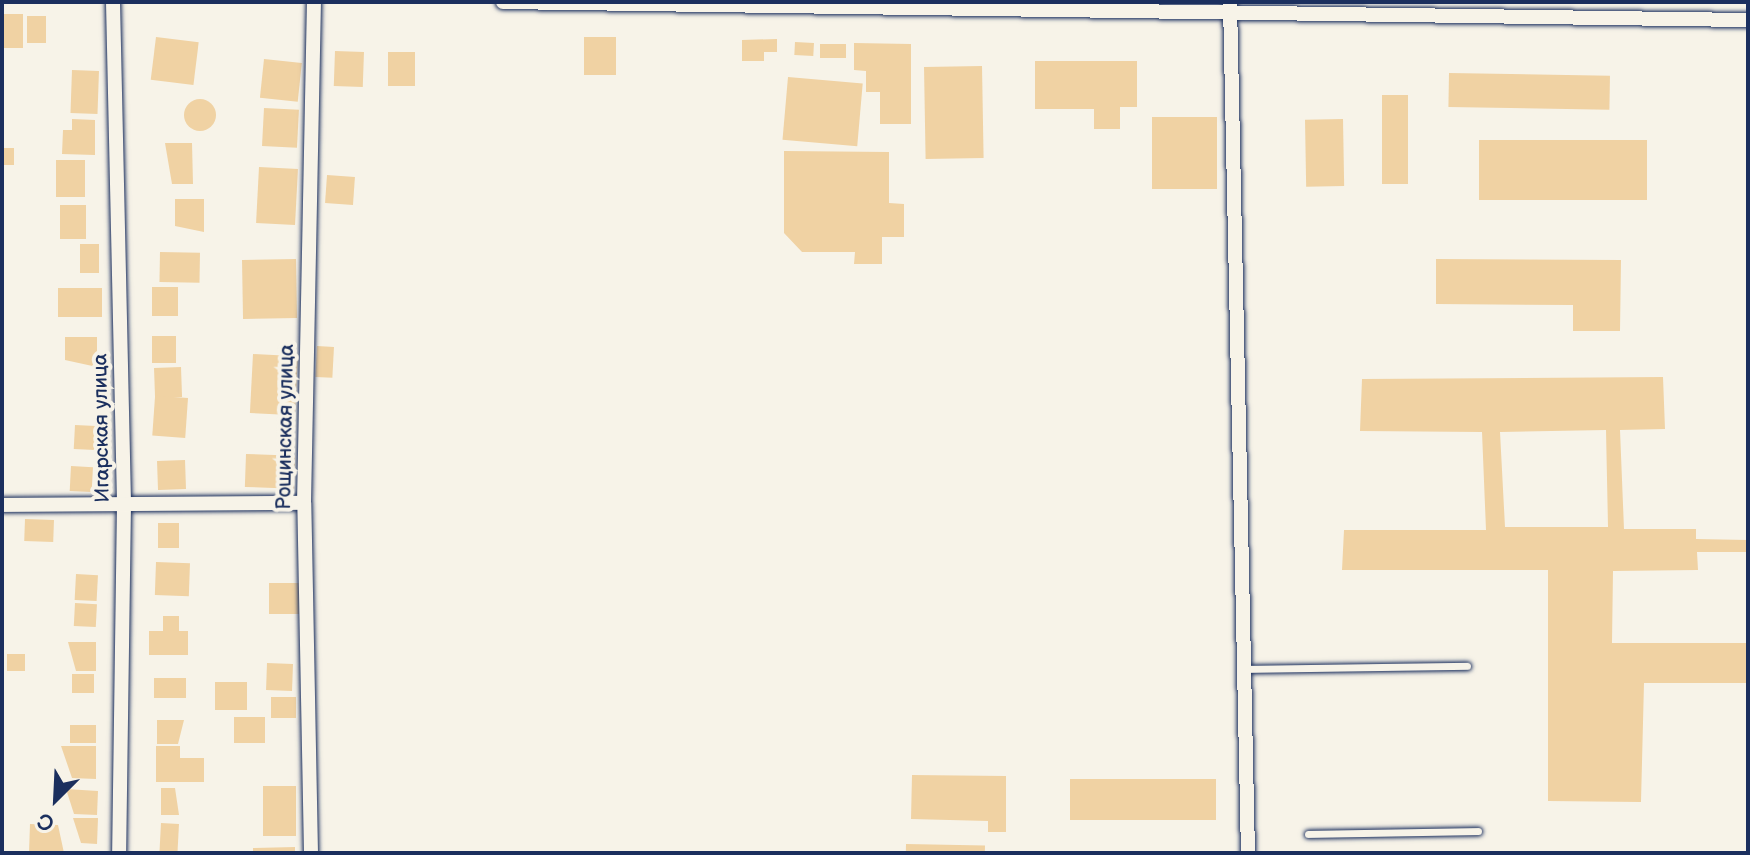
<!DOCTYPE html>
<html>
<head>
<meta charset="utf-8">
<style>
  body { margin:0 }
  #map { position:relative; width:1750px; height:855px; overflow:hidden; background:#f7f3e8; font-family:"Balsamiq Sans",sans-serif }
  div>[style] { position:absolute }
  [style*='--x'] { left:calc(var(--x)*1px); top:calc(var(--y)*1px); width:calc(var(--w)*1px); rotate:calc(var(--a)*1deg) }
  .building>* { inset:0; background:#f0d2a3; transform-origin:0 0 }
  .round { border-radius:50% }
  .roads { filter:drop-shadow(0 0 2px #1b2f5e) drop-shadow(0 0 2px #1b2f5e) }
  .lane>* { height:7px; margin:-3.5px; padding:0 3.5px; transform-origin:3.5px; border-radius:3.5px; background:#f7f3e8 }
  .street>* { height:14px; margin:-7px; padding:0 7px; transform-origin:7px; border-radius:7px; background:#f7f3e8 }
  span { translate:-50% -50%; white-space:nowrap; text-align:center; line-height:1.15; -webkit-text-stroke:8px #f7f3e8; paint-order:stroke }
  .street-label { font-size:20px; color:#1b2f5e }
  .frame { position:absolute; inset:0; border:4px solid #1b2f5e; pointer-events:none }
  .north { position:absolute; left:16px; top:759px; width:80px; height:80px; -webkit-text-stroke:6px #f7f3e8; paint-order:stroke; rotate:204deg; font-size:22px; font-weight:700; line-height:32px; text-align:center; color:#1b2f5e }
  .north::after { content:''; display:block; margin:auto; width:28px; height:36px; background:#1b2f5e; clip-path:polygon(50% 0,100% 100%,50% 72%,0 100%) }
</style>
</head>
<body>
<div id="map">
  <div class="building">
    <div style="left:2px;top:14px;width:21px;height:34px"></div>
    <div style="left:27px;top:16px;width:19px;height:27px"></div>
    <div style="left:156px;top:37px;width:43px;height:43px;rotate:7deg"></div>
    <div style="left:584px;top:37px;width:32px;height:38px"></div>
    <div style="clip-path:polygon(777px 39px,777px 52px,764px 52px,764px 61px,742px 61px,742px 40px)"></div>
    <div style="left:795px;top:42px;width:19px;height:13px;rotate:3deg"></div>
    <div style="clip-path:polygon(854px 43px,911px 44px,911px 124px,880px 124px,880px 92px,866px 92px,866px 71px,854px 70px)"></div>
    <div style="left:820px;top:44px;width:26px;height:14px"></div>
    <div style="left:335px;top:51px;width:29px;height:35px;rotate:2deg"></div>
    <div style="left:388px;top:52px;width:27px;height:34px"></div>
    <div style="left:264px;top:59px;width:38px;height:39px;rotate:6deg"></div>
    <div style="clip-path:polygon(1035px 61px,1137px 61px,1137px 107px,1120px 107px,1120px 129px,1094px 129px,1094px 109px,1035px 109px)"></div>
    <div style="left:982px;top:66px;width:92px;height:58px;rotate:89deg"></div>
    <div style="left:72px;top:70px;width:27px;height:43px;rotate:2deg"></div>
    <div style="left:1449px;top:73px;width:161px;height:34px;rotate:1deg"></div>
    <div style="left:788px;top:77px;width:75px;height:63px;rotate:5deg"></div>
    <div style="left:1382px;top:95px;width:26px;height:89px"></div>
    <div class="round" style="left:184px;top:99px;width:32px;height:32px"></div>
    <div style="left:264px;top:108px;width:35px;height:38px;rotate:3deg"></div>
    <div style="left:1152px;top:117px;width:65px;height:72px"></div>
    <div style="clip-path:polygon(72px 119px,95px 120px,95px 155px,62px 154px,63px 130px,72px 130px)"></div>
    <div style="left:1343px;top:119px;width:67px;height:38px;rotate:89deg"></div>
    <div style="left:1479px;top:140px;width:168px;height:60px"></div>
    <div style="clip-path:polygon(165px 143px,192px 143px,193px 184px,172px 184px)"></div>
    <div style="left:2px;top:148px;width:12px;height:17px"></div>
    <div style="clip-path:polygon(784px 151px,889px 152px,889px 203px,904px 204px,904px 237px,882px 237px,882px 264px,854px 264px,855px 252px,802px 252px,784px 233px)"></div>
    <div style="left:56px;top:160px;width:29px;height:37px"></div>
    <div style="left:259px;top:167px;width:39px;height:56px;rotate:3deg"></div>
    <div style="left:327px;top:175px;width:28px;height:28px;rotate:4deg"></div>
    <div style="clip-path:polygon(175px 199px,204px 199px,204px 232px,175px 226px)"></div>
    <div style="left:60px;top:205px;width:26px;height:34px"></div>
    <div style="left:80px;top:244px;width:19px;height:29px"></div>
    <div style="left:160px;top:252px;width:40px;height:30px;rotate:1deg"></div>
    <div style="left:296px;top:259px;width:59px;height:54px;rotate:89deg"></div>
    <div style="clip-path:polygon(1436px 259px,1621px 260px,1620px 331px,1573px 331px,1573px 305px,1436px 304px)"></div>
    <div style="left:152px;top:287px;width:26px;height:29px"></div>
    <div style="left:58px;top:288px;width:44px;height:29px"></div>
    <div style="left:152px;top:336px;width:24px;height:27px"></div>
    <div style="clip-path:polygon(65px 337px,97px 337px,97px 367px,65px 360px)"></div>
    <div style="left:317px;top:346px;width:17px;height:31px;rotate:3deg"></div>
    <div style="left:253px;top:354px;width:45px;height:59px;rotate:3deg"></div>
    <div style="left:181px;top:367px;width:30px;height:27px;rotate:88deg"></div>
    <div style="clip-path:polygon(evenodd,1663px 377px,1665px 429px,1620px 430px,1624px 529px,1696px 529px,1696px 539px,1748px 540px,1748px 552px,1697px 552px,1698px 570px,1613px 571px,1612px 643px,1748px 643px,1748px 683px,1644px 683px,1641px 802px,1548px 801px,1548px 570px,1342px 570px,1344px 530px,1486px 530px,1482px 432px,1360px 431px,1362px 379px,1663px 377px,1606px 430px,1608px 527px,1505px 527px,1500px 432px,1606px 430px)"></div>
    <div style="left:188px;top:398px;width:40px;height:33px;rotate:94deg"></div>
    <div style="left:75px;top:425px;width:21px;height:24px;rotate:3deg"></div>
    <div style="left:246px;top:454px;width:49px;height:33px;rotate:2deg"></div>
    <div style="left:185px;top:460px;width:29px;height:28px;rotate:88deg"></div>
    <div style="left:71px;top:466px;width:22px;height:25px;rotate:3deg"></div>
    <div style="left:25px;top:519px;width:29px;height:22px;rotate:2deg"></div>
    <div style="left:158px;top:523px;width:21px;height:25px"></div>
    <div style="left:156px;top:562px;width:34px;height:33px;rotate:2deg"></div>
    <div style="left:76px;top:574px;width:22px;height:26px;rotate:3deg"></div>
    <div style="left:269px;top:583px;width:30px;height:31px"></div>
    <div style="left:75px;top:603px;width:22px;height:23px;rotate:3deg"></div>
    <div style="clip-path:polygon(163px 616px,179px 616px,179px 631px,188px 631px,188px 655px,149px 655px,149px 631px,163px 631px)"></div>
    <div style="clip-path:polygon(68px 642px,96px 642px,96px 671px,76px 671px)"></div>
    <div style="left:7px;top:654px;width:18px;height:17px"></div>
    <div style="left:267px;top:663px;width:26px;height:27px;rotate:2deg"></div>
    <div style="left:72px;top:674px;width:22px;height:19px"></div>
    <div style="left:154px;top:678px;width:32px;height:20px"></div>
    <div style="left:215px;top:682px;width:32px;height:28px"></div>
    <div style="left:271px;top:697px;width:25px;height:21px"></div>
    <div style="left:234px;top:717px;width:31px;height:26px"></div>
    <div style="clip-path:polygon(157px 720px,184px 720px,178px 744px,157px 744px)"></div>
    <div style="left:70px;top:725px;width:26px;height:18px"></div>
    <div style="clip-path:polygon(61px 746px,96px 746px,96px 779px,72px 778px)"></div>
    <div style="clip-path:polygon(156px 746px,180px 746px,180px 758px,204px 758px,204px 782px,156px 782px)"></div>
    <div style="clip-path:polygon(912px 775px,1006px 776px,1006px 832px,988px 832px,988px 821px,911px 819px)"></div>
    <div style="left:1070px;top:779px;width:146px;height:41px"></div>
    <div style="left:263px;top:786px;width:33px;height:50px"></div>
    <div style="clip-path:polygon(161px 788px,175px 788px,179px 815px,161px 815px)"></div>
    <div style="clip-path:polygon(66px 789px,98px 791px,97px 815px,74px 814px)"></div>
    <div style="clip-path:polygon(73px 818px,98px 818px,97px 844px,81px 843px)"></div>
    <div style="left:161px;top:823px;width:18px;height:29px;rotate:3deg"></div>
    <div style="clip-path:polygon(30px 824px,58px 825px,64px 853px,29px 853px)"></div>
    <div style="left:906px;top:844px;width:79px;height:9px;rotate:1deg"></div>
    <div style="clip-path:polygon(295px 847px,295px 853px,253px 853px,253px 848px)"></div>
  </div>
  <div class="roads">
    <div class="lane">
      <div style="--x:1243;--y:669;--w:224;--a:-0.8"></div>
      <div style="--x:1308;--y:834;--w:170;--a:-1"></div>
    </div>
    <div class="street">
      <div style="--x:113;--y:2;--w:502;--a:88.74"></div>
      <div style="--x:124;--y:504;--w:349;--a:90.8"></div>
      <div style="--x:503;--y:2;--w:1245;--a:0.83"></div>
      <div style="--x:1230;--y:2;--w:851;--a:88.79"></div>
      <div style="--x:2;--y:505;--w:302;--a:-0.4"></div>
      <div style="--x:311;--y:853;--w:350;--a:-91.1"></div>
      <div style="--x:304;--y:503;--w:501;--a:-88.86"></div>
    </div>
  </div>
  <div class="street-label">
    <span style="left:286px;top:427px;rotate:-89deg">Рощинская улица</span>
    <span style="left:102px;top:428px;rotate:-91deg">Игарская улица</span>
  </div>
  <div class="frame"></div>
  <div class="north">С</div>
</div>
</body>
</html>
